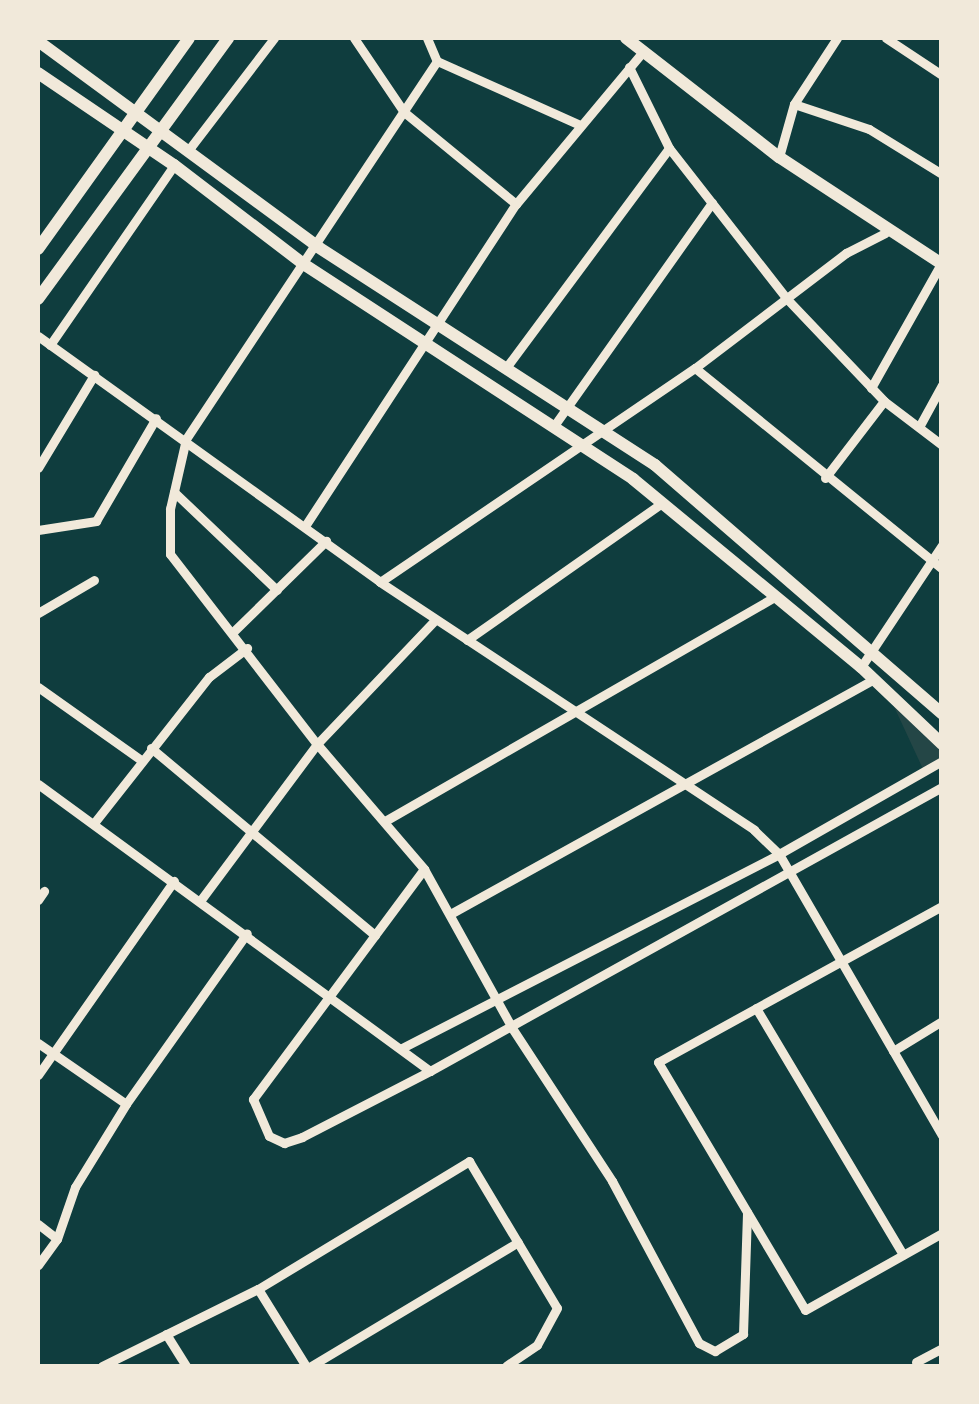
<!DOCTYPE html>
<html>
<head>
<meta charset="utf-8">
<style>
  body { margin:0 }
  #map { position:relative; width:979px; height:1404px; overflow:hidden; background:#0f3d3e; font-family:"Exo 2",sans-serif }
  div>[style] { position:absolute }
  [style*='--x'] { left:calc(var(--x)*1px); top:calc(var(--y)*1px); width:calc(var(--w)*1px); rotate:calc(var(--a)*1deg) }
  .green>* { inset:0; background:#244646 }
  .minor>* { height:9px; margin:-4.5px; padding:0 4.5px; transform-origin:4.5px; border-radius:4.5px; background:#f1e9da }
  .secondary>* { height:12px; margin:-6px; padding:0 6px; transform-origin:6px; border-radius:6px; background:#f1e9da }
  span { translate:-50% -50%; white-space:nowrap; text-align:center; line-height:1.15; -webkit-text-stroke:8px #f1e9da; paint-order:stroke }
  .frame { position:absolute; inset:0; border:40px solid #f1e9da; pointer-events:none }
</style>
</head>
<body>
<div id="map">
  <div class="green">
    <div style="clip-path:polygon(891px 700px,941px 747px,941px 759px,923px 769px)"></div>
  </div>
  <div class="minor">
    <div style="--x:354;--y:38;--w:89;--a:56"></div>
    <div style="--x:404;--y:112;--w:145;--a:39.4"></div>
    <div style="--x:427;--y:38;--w:25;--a:67"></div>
    <div style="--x:437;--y:61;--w:454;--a:123.6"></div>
    <div style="--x:186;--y:439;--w:72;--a:102.9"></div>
    <div style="--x:170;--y:509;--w:45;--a:90"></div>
    <div style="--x:170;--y:554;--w:240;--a:52.3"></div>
    <div style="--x:317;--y:744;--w:165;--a:49.4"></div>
    <div style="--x:424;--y:869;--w:182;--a:61"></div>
    <div style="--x:512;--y:1028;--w:183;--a:56.8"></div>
    <div style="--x:612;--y:1181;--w:184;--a:61.8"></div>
    <div style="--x:699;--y:1343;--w:18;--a:27"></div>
    <div style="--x:715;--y:1351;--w:33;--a:-31"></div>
    <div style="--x:743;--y:1334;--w:122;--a:-88.1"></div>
    <div style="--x:886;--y:38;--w:67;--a:33.5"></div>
    <div style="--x:437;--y:61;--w:157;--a:24.1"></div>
    <div style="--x:629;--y:67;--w:90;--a:63.7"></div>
    <div style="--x:669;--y:148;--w:192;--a:52"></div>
    <div style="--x:787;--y:299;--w:141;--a:46.4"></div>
    <div style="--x:884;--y:401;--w:73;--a:37.2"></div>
    <div style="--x:794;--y:104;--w:79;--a:18.4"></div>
    <div style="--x:869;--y:129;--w:86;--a:31.7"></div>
    <div style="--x:190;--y:148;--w:138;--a:-52.6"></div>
    <div style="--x:779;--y:157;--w:55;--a:-74.2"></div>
    <div style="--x:794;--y:104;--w:79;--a:-56.9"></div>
    <div style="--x:38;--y:336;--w:421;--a:35.7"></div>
    <div style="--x:380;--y:582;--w:449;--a:33.5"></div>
    <div style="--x:754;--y:830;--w:35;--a:44"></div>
    <div style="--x:779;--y:854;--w:325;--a:59.9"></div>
    <div style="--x:50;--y:345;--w:219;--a:-55.4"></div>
    <div style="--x:508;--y:365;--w:270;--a:-53.4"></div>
    <div style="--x:695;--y:368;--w:318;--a:39.1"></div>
    <div style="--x:871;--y:388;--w:142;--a:-60.6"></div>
    <div style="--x:556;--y:423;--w:270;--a:-54.7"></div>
    <div style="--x:919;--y:427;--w:48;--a:-61.3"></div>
    <div style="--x:38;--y:468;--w:109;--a:-58.9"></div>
    <div style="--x:825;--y:478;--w:97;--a:-52.5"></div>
    <div style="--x:174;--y:492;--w:142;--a:43.6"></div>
    <div style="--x:305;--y:526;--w:385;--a:-56.8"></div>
    <div style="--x:516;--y:204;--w:197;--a:-50.2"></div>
    <div style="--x:38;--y:530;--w:59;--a:-8.8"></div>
    <div style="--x:96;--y:521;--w:119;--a:-59.8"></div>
    <div style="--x:380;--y:582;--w:381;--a:-34.2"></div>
    <div style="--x:695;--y:368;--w:190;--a:-37.3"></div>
    <div style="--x:846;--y:253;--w:44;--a:-27.1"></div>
    <div style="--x:38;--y:613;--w:65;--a:-30.5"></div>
    <div style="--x:234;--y:631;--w:129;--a:-44.4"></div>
    <div style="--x:467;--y:640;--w:238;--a:-35.1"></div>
    <div style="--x:861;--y:667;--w:146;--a:-56.4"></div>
    <div style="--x:38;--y:687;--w:126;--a:35.3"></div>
    <div style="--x:151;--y:748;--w:292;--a:39.9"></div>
    <div style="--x:38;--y:784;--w:486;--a:36.2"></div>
    <div style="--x:385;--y:821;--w:450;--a:-29.9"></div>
    <div style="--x:94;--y:823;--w:186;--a:-51.8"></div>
    <div style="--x:209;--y:677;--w:48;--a:-37.3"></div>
    <div style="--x:424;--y:869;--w:287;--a:126.6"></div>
    <div style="--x:253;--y:1099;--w:40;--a:66.6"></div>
    <div style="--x:269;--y:1136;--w:17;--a:25"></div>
    <div style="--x:284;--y:1143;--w:19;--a:-18"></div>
    <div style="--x:302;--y:1137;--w:144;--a:-27.3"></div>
    <div style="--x:430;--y:1071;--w:585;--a:-29.02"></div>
    <div style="--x:38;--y:900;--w:11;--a:-56"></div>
    <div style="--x:200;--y:901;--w:196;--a:-53.3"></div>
    <div style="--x:317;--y:744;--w:171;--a:-46.4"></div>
    <div style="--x:942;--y:906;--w:324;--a:151.2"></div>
    <div style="--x:658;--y:1062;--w:288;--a:59.3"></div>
    <div style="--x:805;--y:1310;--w:157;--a:-29.3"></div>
    <div style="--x:452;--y:913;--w:483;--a:-29"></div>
    <div style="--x:756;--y:1008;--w:287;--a:59.2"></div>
    <div style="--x:38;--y:1043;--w:107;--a:34.7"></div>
    <div style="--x:402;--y:1048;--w:424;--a:-27.2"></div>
    <div style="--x:779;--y:854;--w:188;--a:-29.7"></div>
    <div style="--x:893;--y:1051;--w:57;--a:-31.5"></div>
    <div style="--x:38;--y:1075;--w:237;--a:-55"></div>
    <div style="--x:38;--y:1224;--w:24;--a:38"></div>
    <div style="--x:38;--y:1265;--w:32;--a:-54"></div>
    <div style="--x:57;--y:1239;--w:55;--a:-70.9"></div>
    <div style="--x:75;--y:1187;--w:97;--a:-58.4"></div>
    <div style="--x:126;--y:1104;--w:209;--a:-54.7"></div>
    <div style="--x:258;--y:1289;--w:91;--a:58.1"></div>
    <div style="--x:166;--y:1334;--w:38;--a:58"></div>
    <div style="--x:916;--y:1362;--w:30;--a:-28"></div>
    <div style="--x:102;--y:1366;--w:174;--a:-26.3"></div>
    <div style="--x:258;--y:1289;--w:247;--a:-31.2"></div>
    <div style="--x:469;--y:1161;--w:171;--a:59.1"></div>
    <div style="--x:557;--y:1308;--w:42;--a:118.4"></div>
    <div style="--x:537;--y:1345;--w:37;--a:146"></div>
    <div style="--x:311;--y:1366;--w:241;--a:-30.9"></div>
  </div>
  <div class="secondary">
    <div style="--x:626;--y:38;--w:194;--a:37.9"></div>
    <div style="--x:779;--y:157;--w:195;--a:33.3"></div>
    <div style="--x:38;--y:41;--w:348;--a:36.3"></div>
    <div style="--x:318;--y:247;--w:401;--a:32.9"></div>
    <div style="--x:655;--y:465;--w:380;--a:40.9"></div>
    <div style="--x:38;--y:73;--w:164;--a:34.1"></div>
    <div style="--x:174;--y:165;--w:165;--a:37.4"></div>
    <div style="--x:305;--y:265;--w:392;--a:33.1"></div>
    <div style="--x:633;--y:479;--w:296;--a:39.5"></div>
    <div style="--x:861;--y:667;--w:112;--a:43.5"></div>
    <div style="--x:38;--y:249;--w:259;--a:-54.4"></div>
    <div style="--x:38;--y:299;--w:323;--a:-53.9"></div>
  </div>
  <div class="frame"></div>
</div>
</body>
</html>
